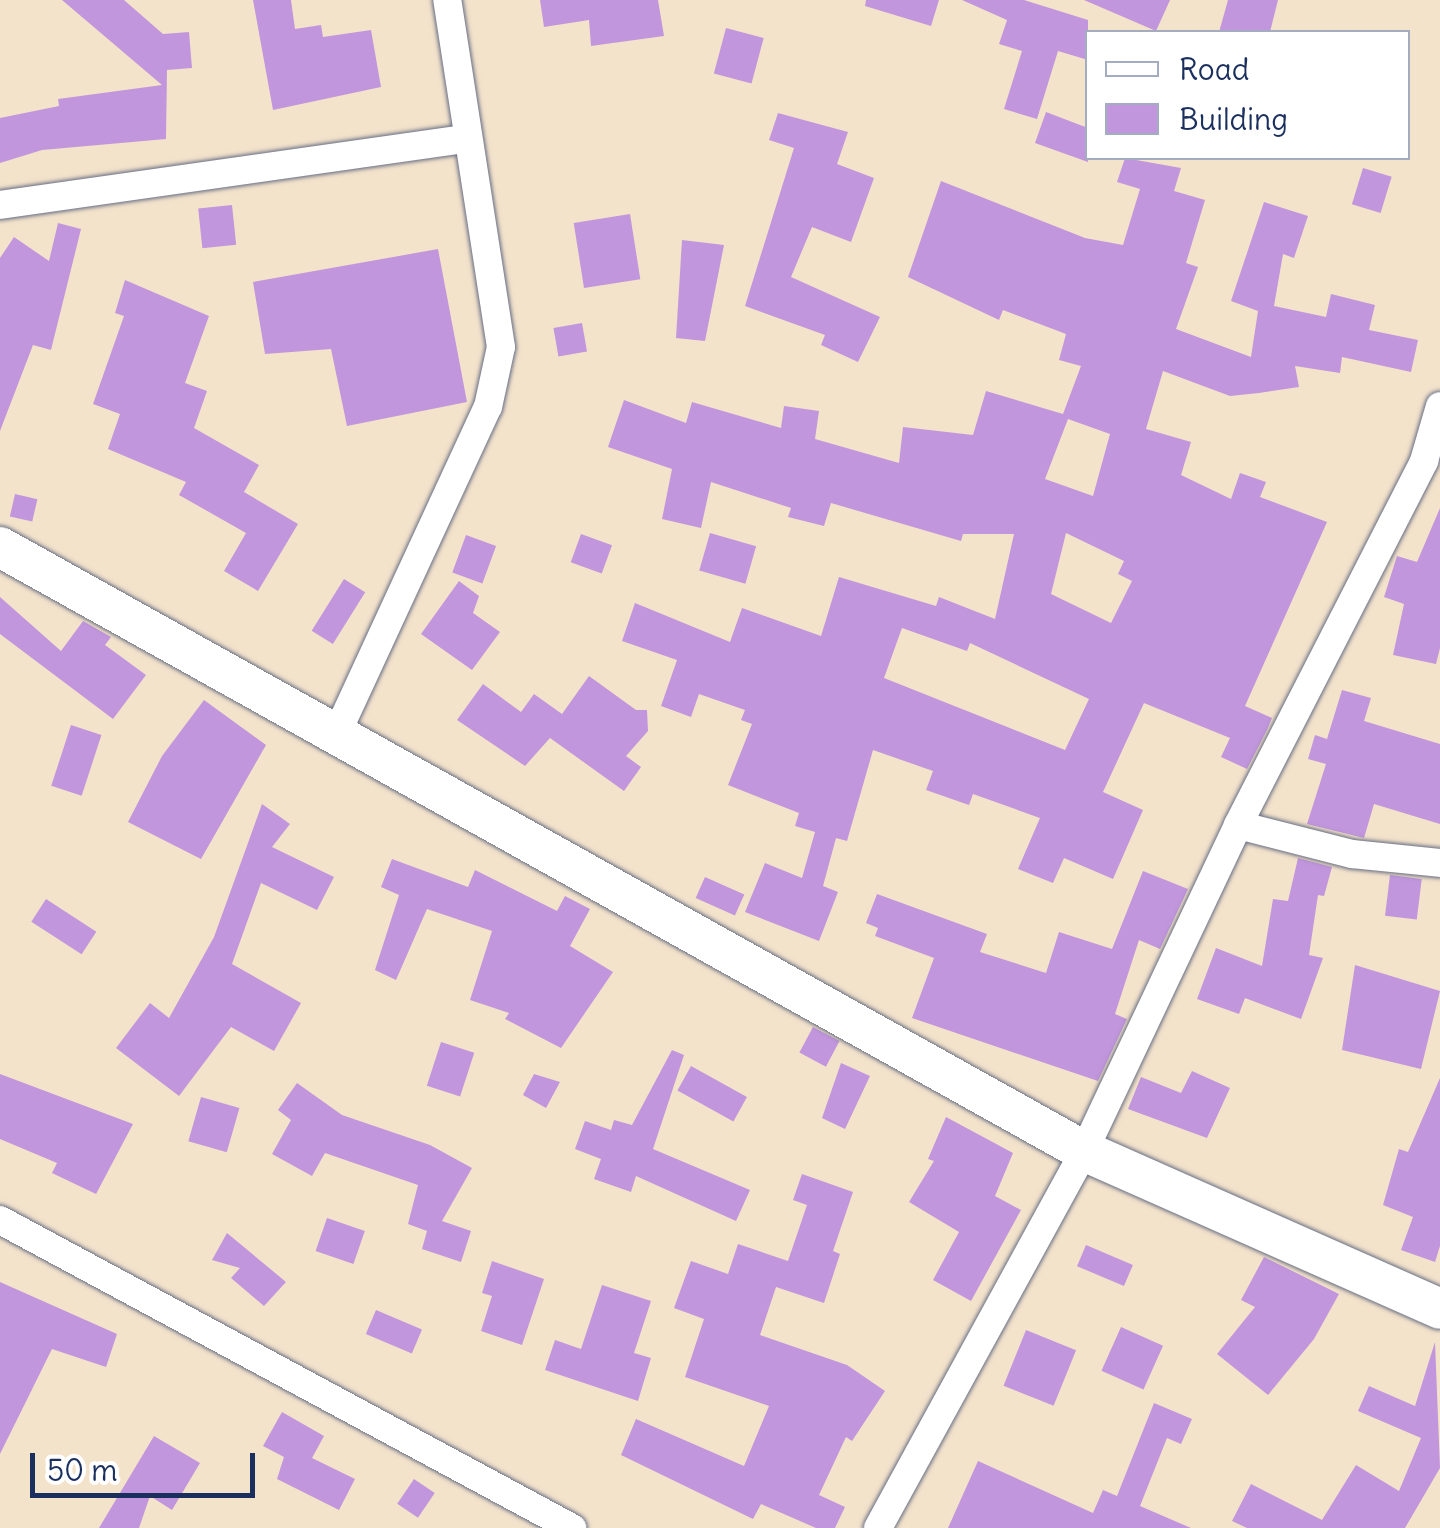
<!DOCTYPE html>
<html>
<head>
<meta charset="utf-8">
<style>
  body { margin:0 }
  #map { position:relative; width:1440px; height:1528px; overflow:hidden; background:#f4e3cb; font-family:Delius,sans-serif }
  div>[style] { position:absolute }
  [style*='--x'] { left:calc(var(--x)*1px); top:calc(var(--y)*1px); width:calc(var(--w)*1px); rotate:calc(var(--a)*1deg) }
  .building>* { inset:0; background:#c196dc; transform-origin:0 0 }
  .roads { filter:drop-shadow(0 0 2px #676e84) drop-shadow(0 0 2px #676e84) }
  .street>* { height:28px; margin:-14px; padding:0 14px; transform-origin:14px; border-radius:14px; background:#fff }
  .secondary>* { height:40px; margin:-20px; padding:0 20px; transform-origin:20px; border-radius:20px; background:#fff }
  span { translate:-50% -50%; white-space:nowrap; text-align:center; line-height:1.15; -webkit-text-stroke:9px #fff; paint-order:stroke }
  .legend { position:absolute; left:1085px; top:30px; width:325px; height:130px; box-sizing:border-box; background:#fff; border:2px solid #a4acbf; margin:0; padding:12px 18px; list-style:none; font-size:30px; color:#1b2f5e }
  .legend li { display:flex; align-items:center; gap:20px; height:50px }
  .legend b { width:50px; border:2px solid #a4acbf }
  .scale { position:absolute; left:30px; top:1453px; width:225px; height:45px; box-sizing:border-box; border:5px solid #1b2f5e; border-top:0; padding-left:12px; font-size:30px; line-height:35px; white-space:nowrap; color:#1b2f5e; -webkit-text-stroke:8px #fff; paint-order:stroke }
</style>
</head>
<body>
<div id="map">
  <div class="building">
    <div style="clip-path:polygon(62px 0,124px 0,163px 34px,189px 32px,192px 68px,167px 70px,166px 139px,42px 150px,0 163px,0 118px,59px 106px,58px 99px,162px 85px)"></div>
    <div style="clip-path:polygon(253px 0,291px 0,295px 29px,321px 25px,323px 37px,371px 30px,381px 87px,273px 110px)"></div>
    <div style="clip-path:polygon(540px 0,658px 0,664px 36px,591px 46px,589px 20px,544px 27px)"></div>
    <div style="clip-path:polygon(866px 0,939px 0,931px 26px,865px 6px)"></div>
    <div style="clip-path:polygon(962px 0,1024px 0,1088px 20px,1088px 60px,1058px 51px,1037px 119px,1004px 109px,1022px 51px,999px 44px,1007px 20px)"></div>
    <div style="clip-path:polygon(1084px 0,1170px 0,1156px 31px)"></div>
    <div style="clip-path:polygon(1228px 0,1278px 0,1270px 32px,1219px 32px)"></div>
    <div style="left:726px;top:28px;width:39px;height:47px;rotate:15deg"></div>
    <div style="clip-path:polygon(1046px 112px,1088px 128px,1088px 162px,1035px 143px)"></div>
    <div style="clip-path:polygon(778px 113px,848px 132px,837px 164px,874px 178px,851px 242px,812px 227px,791px 277px,880px 317px,858px 362px,821px 345px,825px 335px,745px 306px,794px 148px,769px 140px)"></div>
    <div style="clip-path:polygon(evenodd,1125px 158px,1181px 168px,1174px 191px,1205px 200px,1186px 263px,1198px 267px,1176px 329px,1251px 357px,1258px 311px,1231px 301px,1264px 202px,1308px 216px,1294px 258px,1283px 254px,1274px 306px,1326px 317px,1331px 294px,1375px 305px,1369px 330px,1418px 340px,1411px 372px,1342px 357px,1340px 373px,1295px 366px,1299px 387px,1259px 393px,1230px 396px,1163px 371px,1146px 429px,1191px 442px,1181px 475px,1231px 499px,1240px 473px,1266px 482px,1260px 497px,1327px 522px,1245px 706px,1272px 718px,1267px 730px,1247px 769px,1221px 757px,1230px 738px,1144px 703px,1103px 792px,1143px 810px,1113px 879px,1064px 858px,1053px 883px,1018px 869px,1040px 818px,973px 794px,969px 805px,926px 790px,933px 771px,873px 750px,847px 841px,836px 838px,823px 886px,838px 892px,819px 941px,745px 912px,765px 863px,802px 878px,815px 832px,795px 826px,799px 813px,728px 785px,752px 724px,741px 720px,745px 710px,699px 694px,691px 717px,661px 706px,677px 660px,622px 641px,635px 603px,730px 642px,742px 608px,821px 636px,839px 577px,936px 606px,939px 597px,995px 619px,1014px 534px,963px 534px,961px 541px,831px 503px,824px 526px,788px 517px,791px 508px,711px 482px,701px 528px,662px 519px,672px 469px,608px 447px,624px 400px,686px 423px,692px 402px,781px 428px,784px 406px,819px 411px,815px 439px,899px 463px,903px 427px,973px 435px,986px 391px,1063px 414px,1081px 366px,1059px 360px,1066px 334px,1003px 310px,999px 320px,908px 277px,941px 181px,1085px 238px,1123px 245px,1140px 189px,1117px 182px,1125px 158px,1068px 419px,1110px 434px,1093px 496px,1045px 479px,1068px 419px,1125px 158px,1066px 533px,1124px 561px,1118px 574px,1132px 581px,1111px 623px,1051px 594px,1066px 533px,1125px 158px,902px 628px,967px 651px,970px 643px,1089px 699px,1065px 750px,884px 678px,902px 628px)"></div>
    <div style="left:1363px;top:168px;width:30px;height:38px;rotate:17deg"></div>
    <div style="left:232px;top:205px;width:40px;height:34px;rotate:84deg"></div>
    <div style="left:630px;top:214px;width:66px;height:57px;rotate:81deg"></div>
    <div style="clip-path:polygon(58px 223px,81px 229px,51px 350px,33px 345px,0 431px,0 258px,14px 237px,49px 261px)"></div>
    <div style="clip-path:polygon(682px 240px,724px 245px,705px 341px,676px 338px)"></div>
    <div style="clip-path:polygon(438px 249px,467px 402px,347px 426px,331px 349px,265px 354px,253px 282px)"></div>
    <div style="clip-path:polygon(125px 280px,209px 316px,185px 383px,207px 391px,194px 428px,259px 465px,244px 492px,298px 524px,258px 591px,224px 571px,246px 533px,179px 495px,186px 482px,108px 449px,120px 414px,93px 404px,124px 316px,115px 313px)"></div>
    <div style="left:582px;top:323px;width:29px;height:29px;rotate:80deg"></div>
    <div style="left:15px;top:494px;width:23px;height:23px;rotate:13deg"></div>
    <div style="clip-path:polygon(1440px 508px,1440px 648px,1436px 664px,1393px 655px,1404px 604px,1384px 597px,1397px 556px,1417px 562px)"></div>
    <div style="left:710px;top:533px;width:48px;height:39px;rotate:16deg"></div>
    <div style="left:581px;top:534px;width:33px;height:30px;rotate:20deg"></div>
    <div style="left:466px;top:535px;width:32px;height:40px;rotate:20deg"></div>
    <div style="left:344px;top:579px;width:25px;height:61px;rotate:32deg"></div>
    <div style="clip-path:polygon(459px 581px,479px 596px,473px 613px,500px 632px,472px 670px,421px 634px)"></div>
    <div style="clip-path:polygon(0 597px,61px 651px,83px 621px,111px 637px,105px 645px,146px 675px,113px 719px,0 634px)"></div>
    <div style="clip-path:polygon(589px 676px,636px 710px,647px 710px,648px 731px,626px 756px,641px 767px,624px 791px,550px 738px,525px 766px,457px 720px,483px 684px,521px 712px,534px 694px,562px 714px)"></div>
    <div style="clip-path:polygon(1342px 690px,1371px 698px,1364px 721px,1440px 744px,1440px 824px,1374px 804px,1364px 838px,1307px 824px,1326px 764px,1308px 759px,1315px 735px,1327px 739px)"></div>
    <div style="clip-path:polygon(204px 700px,266px 745px,201px 859px,128px 822px,162px 756px)"></div>
    <div style="left:71px;top:725px;width:32px;height:64px;rotate:18deg"></div>
    <div style="clip-path:polygon(262px 804px,290px 824px,272px 847px,334px 877px,317px 910px,261px 883px,232px 964px,301px 1003px,274px 1051px,231px 1027px,179px 1096px,116px 1048px,150px 1003px,169px 1018px,214px 937px)"></div>
    <div style="clip-path:polygon(1298px 858px,1332px 867px,1324px 896px,1318px 895px,1309px 955px,1323px 958px,1301px 1019px,1245px 998px,1239px 1014px,1197px 999px,1216px 948px,1262px 966px,1273px 899px,1288px 901px)"></div>
    <div style="clip-path:polygon(392px 859px,468px 887px,475px 870px,557px 911px,565px 896px,590px 909px,570px 946px,613px 972px,561px 1048px,505px 1019px,509px 1013px,470px 1000px,492px 931px,427px 909px,396px 980px,375px 970px,399px 895px,381px 887px)"></div>
    <div style="clip-path:polygon(1143px 871px,1188px 889px,1160px 949px,1139px 940px,1115px 1014px,1127px 1019px,1098px 1081px,912px 1018px,934px 958px,875px 936px,878px 928px,866px 923px,877px 894px,987px 934px,980px 952px,1046px 973px,1059px 932px,1112px 949px)"></div>
    <div style="left:1390px;top:875px;width:32px;height:41px;rotate:7deg"></div>
    <div style="left:705px;top:877px;width:43px;height:23px;rotate:24deg"></div>
    <div style="left:46px;top:899px;width:60px;height:27px;rotate:33deg"></div>
    <div style="clip-path:polygon(1355px 965px,1440px 991px,1421px 1069px,1342px 1050px)"></div>
    <div style="left:813px;top:1027px;width:30px;height:29px;rotate:28deg"></div>
    <div style="left:441px;top:1042px;width:35px;height:46px;rotate:18deg"></div>
    <div style="clip-path:polygon(672px 1050px,684px 1055px,653px 1149px,750px 1190px,736px 1221px,636px 1176px,631px 1192px,594px 1179px,601px 1159px,575px 1149px,585px 1121px,611px 1130px,614px 1120px,632px 1125px)"></div>
    <div style="clip-path:polygon(841px 1063px,870px 1076px,845px 1129px,822px 1118px)"></div>
    <div style="left:691px;top:1066px;width:64px;height:28px;rotate:29deg"></div>
    <div style="clip-path:polygon(1192px 1071px,1230px 1088px,1207px 1138px,1128px 1109px,1141px 1077px,1181px 1093px)"></div>
    <div style="clip-path:polygon(0 1074px,133px 1124px,96px 1194px,52px 1173px,57px 1163px,0 1139px)"></div>
    <div style="clip-path:polygon(534px 1074px,560px 1082px,546px 1108px,523px 1095px)"></div>
    <div style="clip-path:polygon(1440px 1078px,1440px 1246px,1435px 1262px,1401px 1250px,1413px 1217px,1383px 1205px,1399px 1149px,1408px 1152px)"></div>
    <div style="clip-path:polygon(297px 1083px,342px 1115px,430px 1145px,472px 1168px,442px 1221px,471px 1231px,461px 1262px,422px 1249px,427px 1231px,408px 1224px,418px 1185px,325px 1153px,312px 1176px,272px 1154px,291px 1120px,278px 1110px)"></div>
    <div style="left:201px;top:1097px;width:40px;height:46px;rotate:16deg"></div>
    <div style="clip-path:polygon(946px 1117px,1013px 1153px,995px 1196px,1021px 1210px,971px 1301px,933px 1280px,959px 1232px,909px 1202px,934px 1161px,928px 1159px)"></div>
    <div style="clip-path:polygon(802px 1174px,853px 1192px,833px 1251px,840px 1254px,824px 1303px,776px 1287px,760px 1335px,847px 1365px,885px 1391px,852px 1441px,846px 1437px,819px 1495px,845px 1507px,835px 1528px,816px 1528px,761px 1504px,753px 1519px,621px 1455px,636px 1419px,744px 1466px,769px 1406px,685px 1377px,704px 1319px,674px 1308px,691px 1261px,728px 1274px,738px 1244px,788px 1261px,807px 1205px,793px 1200px)"></div>
    <div style="left:327px;top:1218px;width:40px;height:35px;rotate:19deg"></div>
    <div style="clip-path:polygon(227px 1233px,286px 1282px,264px 1306px,231px 1278px,240px 1268px,212px 1260px)"></div>
    <div style="left:1086px;top:1245px;width:51px;height:23px;rotate:23deg"></div>
    <div style="clip-path:polygon(1264px 1257px,1339px 1294px,1314px 1339px,1268px 1395px,1217px 1354px,1255px 1307px,1241px 1300px)"></div>
    <div style="clip-path:polygon(492px 1261px,544px 1279px,522px 1345px,481px 1331px,492px 1296px,482px 1293px)"></div>
    <div style="clip-path:polygon(0 1282px,117px 1334px,106px 1367px,52px 1349px,0 1454px)"></div>
    <div style="clip-path:polygon(602px 1285px,651px 1301px,634px 1353px,651px 1358px,638px 1401px,545px 1370px,555px 1340px,581px 1349px)"></div>
    <div style="left:376px;top:1310px;width:50px;height:26px;rotate:23deg"></div>
    <div style="left:1121px;top:1327px;width:46px;height:48px;rotate:24deg"></div>
    <div style="left:1026px;top:1330px;width:54px;height:60px;rotate:22deg"></div>
    <div style="clip-path:polygon(1435px 1342px,1440px 1468px,1405px 1528px,1247px 1528px,1232px 1521px,1251px 1484px,1322px 1520px,1356px 1465px,1399px 1491px,1421px 1438px,1358px 1411px,1369px 1386px,1415px 1406px)"></div>
    <div style="clip-path:polygon(1154px 1403px,1192px 1419px,1181px 1444px,1167px 1438px,1140px 1506px,1191px 1528px,948px 1528px,978px 1461px,1093px 1513px,1103px 1490px,1117px 1496px)"></div>
    <div style="clip-path:polygon(282px 1412px,324px 1436px,312px 1458px,355px 1479px,339px 1510px,277px 1479px,284px 1457px,263px 1446px)"></div>
    <div style="clip-path:polygon(154px 1436px,200px 1463px,172px 1510px,150px 1496px,139px 1528px,99px 1528px)"></div>
    <div style="left:414px;top:1479px;width:25px;height:30px;rotate:34deg"></div>
  </div>
  <div class="roads">
    <div class="street">
      <div style="--x:0;--y:205;--w:470;--a:-8.1"></div>
      <div style="--x:338;--y:731;--w:357;--a:-65.2"></div>
      <div style="--x:488;--y:407;--w:61;--a:-77.8"></div>
      <div style="--x:501;--y:347;--w:351;--a:-98.8"></div>
      <div style="--x:1238;--y:825;--w:118;--a:14.3"></div>
      <div style="--x:1352;--y:854;--w:88;--a:5.8"></div>
      <div style="--x:0;--y:1220;--w:650;--a:28.3"></div>
      <div style="--x:878;--y:1528;--w:430;--a:-61.3"></div>
      <div style="--x:1084;--y:1151;--w:361;--a:-64.7"></div>
      <div style="--x:1238;--y:825;--w:409;--a:-62.9"></div>
      <div style="--x:1424;--y:461;--w:57;--a:-73.8"></div>
    </div>
    <div class="secondary">
      <div style="--x:0;--y:547;--w:1241;--a:29.13"></div>
      <div style="--x:1084;--y:1151;--w:389;--a:23.9"></div>
    </div>
  </div>
  <ul class="legend">
  <li><b style="height:12px;background:#fff"></b>Road</li>
  <li><b style="height:28px;background:#c196dc"></b>Building</li>
  </ul>
  <div class="scale">50 m</div>
</div>
</body>
</html>
